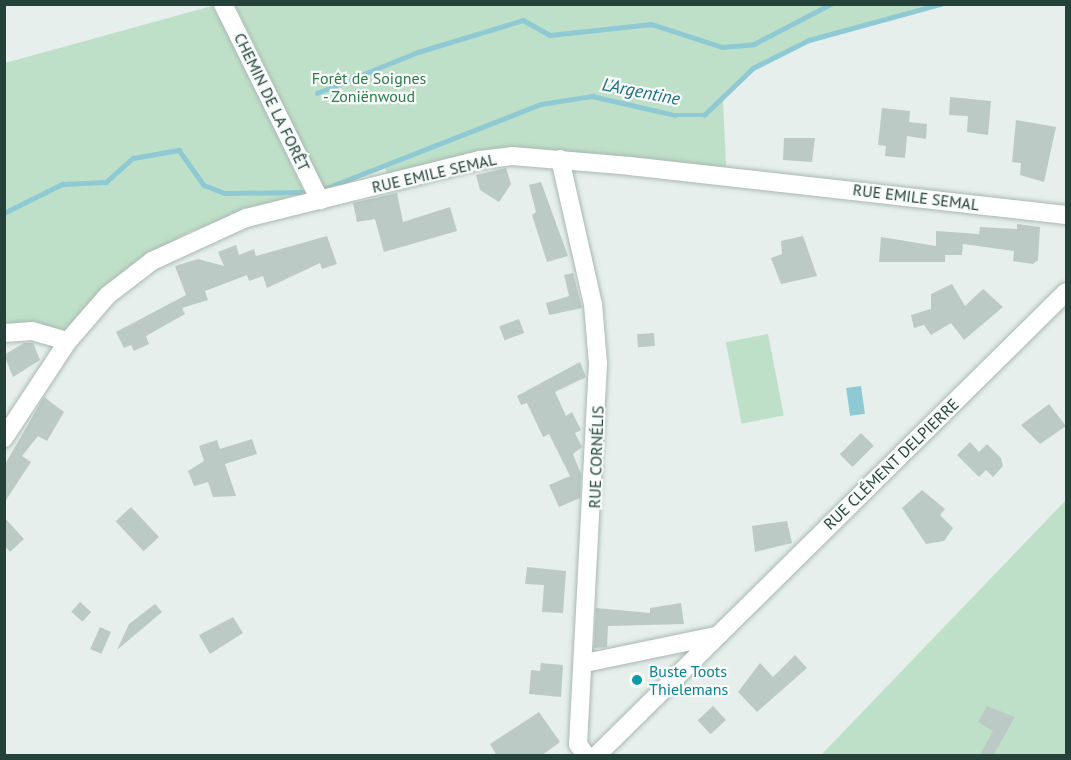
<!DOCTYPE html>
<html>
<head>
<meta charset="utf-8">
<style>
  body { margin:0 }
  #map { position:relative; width:1071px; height:760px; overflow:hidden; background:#e6efeb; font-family:"PT Sans",sans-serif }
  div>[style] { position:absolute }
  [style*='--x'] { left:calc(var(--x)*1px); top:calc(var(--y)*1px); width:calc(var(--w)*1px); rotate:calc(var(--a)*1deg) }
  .green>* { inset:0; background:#bfe0c8; transform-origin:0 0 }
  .water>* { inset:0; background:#8ec9d4; transform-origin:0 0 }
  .stream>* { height:4.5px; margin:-2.25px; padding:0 2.25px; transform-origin:2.25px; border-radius:2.25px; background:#8ec9d4 }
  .building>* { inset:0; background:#bbcac4; transform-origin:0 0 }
  .roads { filter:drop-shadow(0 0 2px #a8b8b2) drop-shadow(0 0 2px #a8b8b2) }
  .minor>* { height:18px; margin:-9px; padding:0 9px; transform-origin:9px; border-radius:9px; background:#fff }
  .dots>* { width:16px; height:16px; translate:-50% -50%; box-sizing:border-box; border:3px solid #f7fbf9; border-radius:50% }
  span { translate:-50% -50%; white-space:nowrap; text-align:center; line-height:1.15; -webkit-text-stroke:4.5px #f7fbf9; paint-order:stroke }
  .park-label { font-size:16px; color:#2d7a4b }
  .street-label { font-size:16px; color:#24423a }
  .culture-label { font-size:16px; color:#0d838f }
  .left { translate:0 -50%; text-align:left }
  .water-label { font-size:18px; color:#1c6f80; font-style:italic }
  .frame { position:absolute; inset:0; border:6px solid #24423a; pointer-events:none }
</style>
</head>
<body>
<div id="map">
  <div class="green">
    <div style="clip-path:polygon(235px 5px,736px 6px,941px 5px,809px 40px,753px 68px,723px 98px,726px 167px,512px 150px,466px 154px,387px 175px,385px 168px,324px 189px)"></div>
    <div style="clip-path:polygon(212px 6px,246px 64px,304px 192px,189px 232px,148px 255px,66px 332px,32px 324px,5px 325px,5px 63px)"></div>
    <div style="left:768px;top:334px;width:83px;height:43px;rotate:79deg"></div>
    <div style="clip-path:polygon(1066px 500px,1066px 755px,821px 755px)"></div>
  </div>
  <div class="water">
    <div style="left:861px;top:386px;width:28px;height:15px;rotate:82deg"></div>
  </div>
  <div class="stream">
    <div style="--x:317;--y:93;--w:109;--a:-22.1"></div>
    <div style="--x:418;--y:52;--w:110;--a:-16.9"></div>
    <div style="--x:523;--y:20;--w:31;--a:29"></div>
    <div style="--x:550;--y:35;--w:102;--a:-6.2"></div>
    <div style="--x:651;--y:24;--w:75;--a:17.9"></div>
    <div style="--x:722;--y:47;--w:32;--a:-5"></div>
    <div style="--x:754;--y:44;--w:87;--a:-27.5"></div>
    <div style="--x:324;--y:189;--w:233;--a:-21.4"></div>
    <div style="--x:541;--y:104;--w:52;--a:-8.9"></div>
    <div style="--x:592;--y:96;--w:85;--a:12.9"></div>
    <div style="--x:675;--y:115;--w:29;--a:0"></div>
    <div style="--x:704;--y:115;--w:68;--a:-43.8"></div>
    <div style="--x:753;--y:68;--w:63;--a:-26.6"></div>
    <div style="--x:809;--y:40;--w:137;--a:-15.3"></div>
    <div style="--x:4;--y:213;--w:65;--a:-26.6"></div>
    <div style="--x:62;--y:184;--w:44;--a:-2.6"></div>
    <div style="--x:106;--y:182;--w:36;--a:-42"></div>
    <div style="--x:133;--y:158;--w:47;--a:-9.9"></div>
    <div style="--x:179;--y:150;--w:43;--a:54.5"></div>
    <div style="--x:204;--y:185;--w:22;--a:21"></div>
    <div style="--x:225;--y:193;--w:79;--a:-0.7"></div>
  </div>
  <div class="building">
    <div style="clip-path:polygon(950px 97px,991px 101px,988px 135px,967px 132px,968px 116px,949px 115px)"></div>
    <div style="clip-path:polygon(882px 108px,910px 111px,909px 122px,927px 124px,926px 139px,907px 136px,905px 158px,885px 156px,886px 146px,878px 145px)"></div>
    <div style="clip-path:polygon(1016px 120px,1056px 127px,1044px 182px,1020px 175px,1021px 163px,1012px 162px)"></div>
    <div style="clip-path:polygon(784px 138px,815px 138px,812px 162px,783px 160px)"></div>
    <div style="clip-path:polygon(506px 168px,511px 184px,499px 202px,480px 190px,476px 175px)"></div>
    <div style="clip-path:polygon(541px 182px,568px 256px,547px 262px,532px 215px,536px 212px,529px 185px)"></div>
    <div style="clip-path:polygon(397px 193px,403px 222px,450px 207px,457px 231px,384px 252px,375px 219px,357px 222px,353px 203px)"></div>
    <div style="clip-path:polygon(1017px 224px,1040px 227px,1038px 260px,1033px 264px,1013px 261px,1014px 251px,963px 244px,962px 255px,945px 255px,945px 262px,879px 262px,881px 237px,936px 246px,936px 231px,979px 234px,980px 227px,1017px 229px)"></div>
    <div style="clip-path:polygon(327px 236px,337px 264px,322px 269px,320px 263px,267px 288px,263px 276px,249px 281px,247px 275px,205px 291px,208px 300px,182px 308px,185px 314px,146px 336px,149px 344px,134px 351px,131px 345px,124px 348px,116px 332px,186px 295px,175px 266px,198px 259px,224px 266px,218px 252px,236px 245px,239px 255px,254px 249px,256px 256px)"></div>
    <div style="clip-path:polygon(803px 236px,817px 276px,781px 284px,771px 258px,782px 254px,781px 241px)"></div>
    <div style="clip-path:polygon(573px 273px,582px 308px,549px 315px,546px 303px,569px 296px,564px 275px)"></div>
    <div style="clip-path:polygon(952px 284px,965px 306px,983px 289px,1003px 307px,964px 340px,951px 323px,931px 335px,924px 325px,914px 328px,911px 315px,931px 309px,931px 294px)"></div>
    <div style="left:519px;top:319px;width:15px;height:21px;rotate:70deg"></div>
    <div style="left:654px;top:333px;width:13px;height:17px;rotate:86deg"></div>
    <div style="clip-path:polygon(24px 343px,33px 343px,40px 360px,13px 377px,4px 355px)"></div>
    <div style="clip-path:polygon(580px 362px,586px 377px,555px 392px,566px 416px,572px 412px,581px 430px,575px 433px,582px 447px,573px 454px,581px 474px,580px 498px,559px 507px,549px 485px,570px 476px,549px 434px,543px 437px,527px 403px,521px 405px,517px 396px)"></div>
    <div style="clip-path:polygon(44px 397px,64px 412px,47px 441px,38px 436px,22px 456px,31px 462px,4px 503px,4px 466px)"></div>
    <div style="clip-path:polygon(1049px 404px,1066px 426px,1040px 444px,1021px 425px)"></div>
    <div style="left:861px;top:433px;width:18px;height:30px;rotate:45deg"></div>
    <div style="clip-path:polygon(252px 439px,257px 454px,225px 464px,236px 496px,213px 497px,208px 482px,194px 486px,188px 471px,204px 461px,199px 446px,217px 440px,220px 449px)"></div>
    <div style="clip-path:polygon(970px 442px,979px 452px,987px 444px,1001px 458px,1003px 466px,993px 477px,986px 470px,979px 477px,957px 455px)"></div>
    <div style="clip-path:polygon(922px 490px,945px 509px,940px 515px,953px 528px,944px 541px,926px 544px,902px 508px)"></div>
    <div style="left:131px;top:507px;width:41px;height:21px;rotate:47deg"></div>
    <div style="clip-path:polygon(4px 517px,24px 539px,10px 552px,4px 545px)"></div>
    <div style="clip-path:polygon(787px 521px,792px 543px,755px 552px,752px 526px)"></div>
    <div style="clip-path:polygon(527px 567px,566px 571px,563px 613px,542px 612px,544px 585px,525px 584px)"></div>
    <div style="left:80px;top:602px;width:15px;height:13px;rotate:42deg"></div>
    <div style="clip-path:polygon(681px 603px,684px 624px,608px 626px,607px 647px,594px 648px,596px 608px,650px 613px,650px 608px)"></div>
    <div style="clip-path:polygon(155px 604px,162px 612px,117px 650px,129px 624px)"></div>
    <div style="clip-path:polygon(233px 617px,243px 633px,210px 654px,199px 635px)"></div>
    <div style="left:100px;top:627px;width:12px;height:24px;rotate:24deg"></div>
    <div style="clip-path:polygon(795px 655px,807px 668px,757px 712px,738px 692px,760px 663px,773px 677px)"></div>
    <div style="clip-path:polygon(541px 663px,563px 665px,561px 697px,529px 694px,531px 670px,540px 671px)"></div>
    <div style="left:713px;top:706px;width:19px;height:21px;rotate:47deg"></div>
    <div style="clip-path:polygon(987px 706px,1015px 717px,993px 756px,979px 756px,993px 731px,978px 722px)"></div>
    <div style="clip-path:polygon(539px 712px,560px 742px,541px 756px,497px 756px,490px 744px)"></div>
  </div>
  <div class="roads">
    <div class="minor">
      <div style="--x:223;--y:4;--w:219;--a:63.7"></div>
      <div style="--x:560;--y:159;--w:149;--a:77.2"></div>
      <div style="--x:593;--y:304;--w:59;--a:85.2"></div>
      <div style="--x:598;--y:363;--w:382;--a:93"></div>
      <div style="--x:578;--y:744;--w:14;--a:56"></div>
      <div style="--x:4;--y:333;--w:28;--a:-4"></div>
      <div style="--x:32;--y:331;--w:37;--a:16"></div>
      <div style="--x:4;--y:438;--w:116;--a:-56.6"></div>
      <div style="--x:68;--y:341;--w:61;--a:-49"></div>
      <div style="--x:108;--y:295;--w:56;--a:-37.7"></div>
      <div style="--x:152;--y:261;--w:103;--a:-24.6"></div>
      <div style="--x:246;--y:218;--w:241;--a:-13.9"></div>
      <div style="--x:480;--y:160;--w:32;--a:-7"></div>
      <div style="--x:512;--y:156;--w:118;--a:4.8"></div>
      <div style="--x:630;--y:166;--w:439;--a:6.4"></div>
      <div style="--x:585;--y:663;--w:133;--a:-11.7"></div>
      <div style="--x:596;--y:756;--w:660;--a:-44.63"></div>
    </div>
  </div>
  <div class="dots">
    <div style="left:637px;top:680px;background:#0f9aa8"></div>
  </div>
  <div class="park-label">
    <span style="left:369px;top:87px">Forêt de Soignes<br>- Zoniënwoud</span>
  </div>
  <div class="street-label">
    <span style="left:272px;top:102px;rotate:64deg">CHEMIN DE LA FORÊT</span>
    <span style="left:434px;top:173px;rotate:-13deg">RUE EMILE SEMAL</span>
    <span style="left:916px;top:197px;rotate:7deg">RUE EMILE SEMAL</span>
    <span style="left:596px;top:457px;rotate:-88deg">RUE CORNÉLIS</span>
    <span style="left:891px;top:464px;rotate:-44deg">RUE CLÉMENT DELPIERRE</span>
  </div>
  <div class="culture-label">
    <span class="left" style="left:649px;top:680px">Buste Toots<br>Thielemans</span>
  </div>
  <div class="water-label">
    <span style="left:641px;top:92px;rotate:11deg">L'Argentine</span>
  </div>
  <div class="frame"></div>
</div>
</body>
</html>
